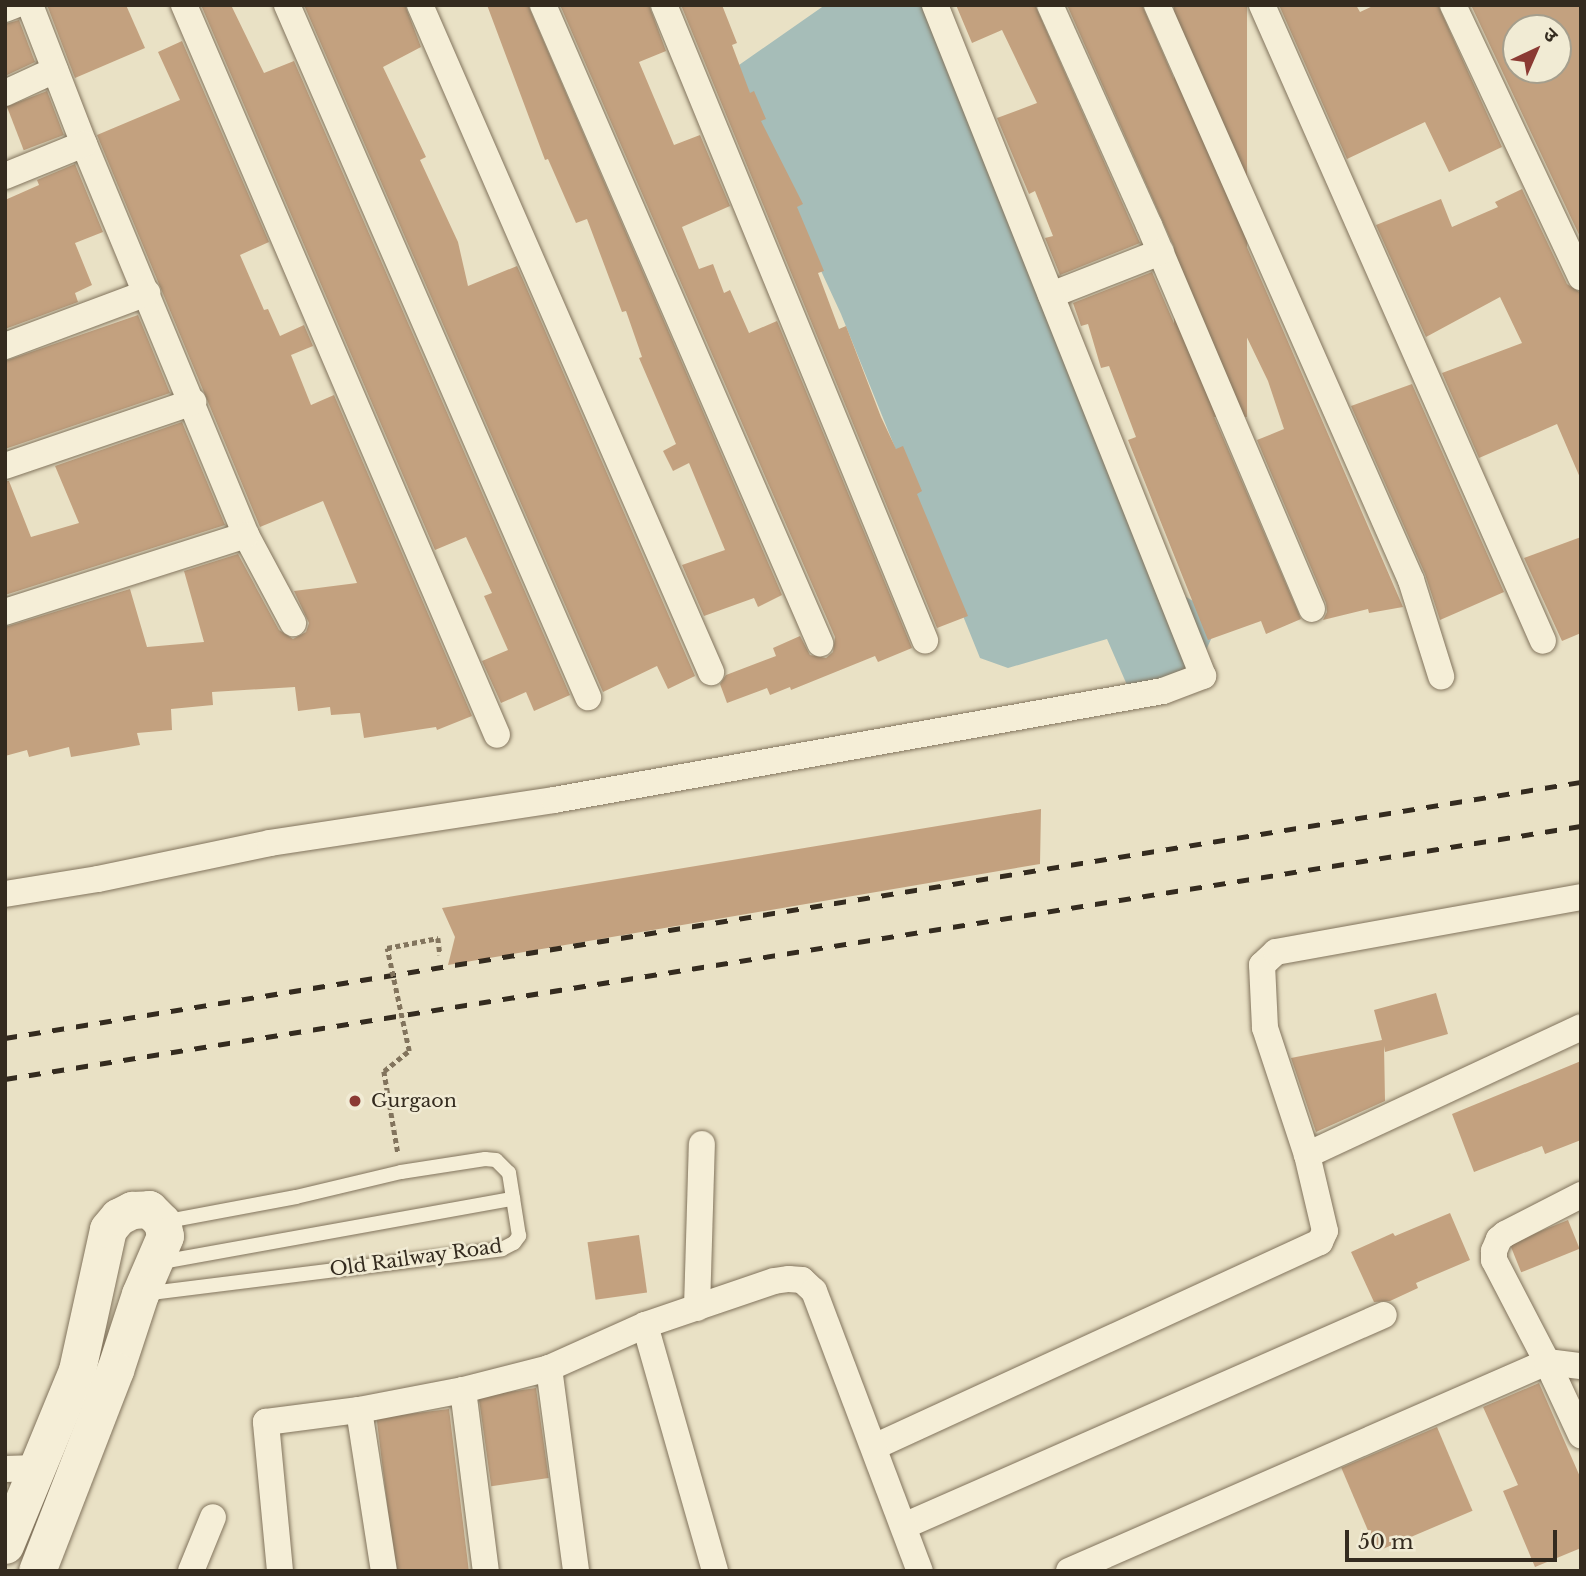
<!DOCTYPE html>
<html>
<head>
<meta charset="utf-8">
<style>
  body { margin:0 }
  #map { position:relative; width:1586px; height:1576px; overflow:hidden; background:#e9e1c5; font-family:"Libre Baskerville","Noto Sans Devanagari",serif }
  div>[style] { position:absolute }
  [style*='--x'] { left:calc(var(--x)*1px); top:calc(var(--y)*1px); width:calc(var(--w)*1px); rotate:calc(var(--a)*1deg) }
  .water>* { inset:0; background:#a6bdb8 }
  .building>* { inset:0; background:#c3a17f; transform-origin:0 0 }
  .path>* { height:4.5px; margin-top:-2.25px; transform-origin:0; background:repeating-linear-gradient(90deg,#82745d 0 5px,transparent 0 8.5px) }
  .roads { filter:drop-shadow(0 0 2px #82745d) drop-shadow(0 0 2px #82745d) }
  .service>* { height:14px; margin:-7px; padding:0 7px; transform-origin:7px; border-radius:7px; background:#f5eed7 }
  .minor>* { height:26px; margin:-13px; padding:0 13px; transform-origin:13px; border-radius:13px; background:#f5eed7 }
  .secondary>* { height:37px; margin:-18.5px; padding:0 18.5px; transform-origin:18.5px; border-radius:18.5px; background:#f5eed7 }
  .rail>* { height:5px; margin-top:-2.5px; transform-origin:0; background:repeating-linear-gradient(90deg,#342b1f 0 12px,transparent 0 24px) }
  .path-bridge>* { height:4.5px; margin-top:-2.25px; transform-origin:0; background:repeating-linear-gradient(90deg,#82745d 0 5px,transparent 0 8.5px) }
  .dots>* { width:19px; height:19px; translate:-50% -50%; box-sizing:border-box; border:4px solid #f1ebd4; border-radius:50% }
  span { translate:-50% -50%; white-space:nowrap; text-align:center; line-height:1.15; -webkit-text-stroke:5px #f1ebd4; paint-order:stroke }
  .poi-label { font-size:19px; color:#342b1f }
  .left { translate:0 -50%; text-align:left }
  .street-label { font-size:19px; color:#342b1f }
  .frame { position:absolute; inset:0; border:7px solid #342b1f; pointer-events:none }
  .north { position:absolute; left:1502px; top:14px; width:70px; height:70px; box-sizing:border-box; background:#f1ebd4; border:2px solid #a59e8c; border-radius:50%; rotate:44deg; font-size:19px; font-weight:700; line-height:28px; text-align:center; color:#342b1f }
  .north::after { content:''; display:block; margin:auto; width:24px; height:32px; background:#8b3a33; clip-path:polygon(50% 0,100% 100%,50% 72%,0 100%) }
  .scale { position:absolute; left:1345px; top:1530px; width:212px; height:32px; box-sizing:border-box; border:4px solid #342b1f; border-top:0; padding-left:9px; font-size:21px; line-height:24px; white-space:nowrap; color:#342b1f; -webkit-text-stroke:5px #f1ebd4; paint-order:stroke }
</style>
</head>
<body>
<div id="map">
  <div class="water">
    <div style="clip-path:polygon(825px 5px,930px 5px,1181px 594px,1221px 617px,1194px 677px,1127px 685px,1107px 639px,1008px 668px,980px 658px,841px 314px,729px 72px)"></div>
  </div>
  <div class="building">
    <div style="clip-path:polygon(47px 5px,126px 5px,145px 48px,75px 78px)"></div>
    <div style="clip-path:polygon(201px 5px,231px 5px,264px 73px,294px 61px,570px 695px,534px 711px,526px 692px,501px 703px,482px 661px,508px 650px,484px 596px,492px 593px,466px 537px,435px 550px)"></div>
    <div style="clip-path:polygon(304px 5px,405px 5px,421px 47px,383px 67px,426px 157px,420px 160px,458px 242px,468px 286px,517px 266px,695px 676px,668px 689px,657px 666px,603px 692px)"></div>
    <div style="clip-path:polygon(487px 5px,528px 5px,782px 595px,758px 607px,754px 598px,704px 616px,682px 565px,725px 550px,689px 463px,673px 471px,663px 451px,676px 444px,639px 358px,642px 357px,626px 311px,622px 312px,587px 219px,576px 223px,548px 159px,545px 160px)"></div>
    <div style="clip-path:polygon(560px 5px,649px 5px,666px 51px,639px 62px,674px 145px,700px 135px,730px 206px,682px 227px,699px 269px,713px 264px,724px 293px,730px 290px,749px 333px,777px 321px,912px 648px,878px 662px,875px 656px,791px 690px,790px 687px,770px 695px,767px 688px,727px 703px,720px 684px,726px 675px,776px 656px,773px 648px,800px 636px,810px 655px,826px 658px,833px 652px,835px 637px)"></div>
    <div style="clip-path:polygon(681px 5px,722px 5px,737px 43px,732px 45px,750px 93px,754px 91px,766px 119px,761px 121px,803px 204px,797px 207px,824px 271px,818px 273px,839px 329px,846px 326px,881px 417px,896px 449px,903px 446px,922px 491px,917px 494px,968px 616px,937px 628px)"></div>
    <div style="clip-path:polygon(956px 5px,1035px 5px,1140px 243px,1060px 275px,1045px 238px,1053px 236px,1035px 191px,1029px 194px,997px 118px,1037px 103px,1002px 30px,972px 43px)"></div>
    <div style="clip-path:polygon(1067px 5px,1142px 5px,1403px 607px,1369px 613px,1368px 609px,1323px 620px,1327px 612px,1326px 603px,1257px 440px,1284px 429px,1268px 381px,1239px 321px,1212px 333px)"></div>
    <div style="left:1174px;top:5px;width:73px;height:412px"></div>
    <div style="clip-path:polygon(1279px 5px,1356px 5px,1360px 12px,1375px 5px,1438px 5px,1502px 147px,1449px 172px,1425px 122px,1347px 159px)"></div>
    <div style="clip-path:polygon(evenodd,1471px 5px,1581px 5px,1581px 239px,1471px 5px,1516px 28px,1558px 28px,1558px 70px,1516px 70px,1516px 28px)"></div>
    <div style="clip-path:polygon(19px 20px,35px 62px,5px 76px,5px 24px)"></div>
    <div style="clip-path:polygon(182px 41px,269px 242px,240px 255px,264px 310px,268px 309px,280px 336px,304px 325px,313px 346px,291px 355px,311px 405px,334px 395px,472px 716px,437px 730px,436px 727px,364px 738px,360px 713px,331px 715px,330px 707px,298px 711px,295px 687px,212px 692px,213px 705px,171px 709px,172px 730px,137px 733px,140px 745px,71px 757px,69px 747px,29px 757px,27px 750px,5px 756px,5px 627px,130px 589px,147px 647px,204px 642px,184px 571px,238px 554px,279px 630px,293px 639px,306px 632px,309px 623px,294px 591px,357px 583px,323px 501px,260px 527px,97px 135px,180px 100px,158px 52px)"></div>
    <div style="left:47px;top:91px;width:47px;height:43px;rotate:69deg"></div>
    <div style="clip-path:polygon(75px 164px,103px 232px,75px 243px,92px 285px,75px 293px,78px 302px,5px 329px,5px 200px,39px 185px,37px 180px)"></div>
    <div style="clip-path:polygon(1522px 189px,1567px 284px,1581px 293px,1581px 480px,1557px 424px,1479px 458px,1442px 373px,1522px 343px,1500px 297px,1426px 337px,1376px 225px,1441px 199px,1452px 227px,1498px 207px,1495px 202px)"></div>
    <div style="clip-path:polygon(1152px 272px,1301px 619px,1266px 634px,1261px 621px,1208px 640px,1128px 440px,1136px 437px,1109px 366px,1101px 368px,1088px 324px,1081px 326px,1073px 303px)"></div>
    <div style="clip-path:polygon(138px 315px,170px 393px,5px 449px,5px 361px)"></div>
    <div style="clip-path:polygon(1412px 384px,1504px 592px,1440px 620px,1425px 574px,1351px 406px)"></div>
    <div style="clip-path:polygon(182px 422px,225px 525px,5px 595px,5px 481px,9px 481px,31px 537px,79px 523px,55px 466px)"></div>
    <div style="clip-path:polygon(1581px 537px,1581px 633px,1562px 641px,1524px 558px)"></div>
    <div style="clip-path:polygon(1041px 809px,1040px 864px,448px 965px,455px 937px,442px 908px)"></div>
    <div style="clip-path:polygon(1436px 993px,1448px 1034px,1385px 1052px,1384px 1046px,1385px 1101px,1316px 1132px,1291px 1058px,1382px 1040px,1374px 1010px)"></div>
    <div style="clip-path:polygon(1581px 1061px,1581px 1140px,1545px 1154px,1542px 1146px,1474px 1172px,1452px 1114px)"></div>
    <div style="clip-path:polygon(1450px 1213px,1470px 1260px,1416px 1283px,1418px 1288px,1390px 1301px,1374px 1302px,1351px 1252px,1393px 1233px,1395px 1236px)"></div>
    <div style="left:1568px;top:1220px;width:31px;height:63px;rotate:68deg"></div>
    <div style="left:639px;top:1235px;width:58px;height:52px;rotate:82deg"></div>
    <div style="clip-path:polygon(1539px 1383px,1581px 1479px,1581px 1548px,1535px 1567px,1503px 1491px,1518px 1485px,1483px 1407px)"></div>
    <div style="left:536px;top:1388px;width:91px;height:58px;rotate:82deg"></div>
    <div style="left:449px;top:1409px;width:163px;height:73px;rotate:83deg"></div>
    <div style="left:1437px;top:1427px;width:91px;height:104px;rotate:67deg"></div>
  </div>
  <div class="path">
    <div style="--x:438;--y:938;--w:17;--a:83"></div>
    <div style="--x:384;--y:1071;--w:83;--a:80.3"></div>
  </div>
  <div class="roads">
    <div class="service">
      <div style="--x:156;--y:1263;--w:363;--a:-10.2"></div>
      <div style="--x:143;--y:1294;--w:362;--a:-7.1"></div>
      <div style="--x:502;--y:1249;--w:13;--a:-27"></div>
      <div style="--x:514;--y:1243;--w:9;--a:-54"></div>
      <div style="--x:519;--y:1236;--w:64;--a:-99"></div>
      <div style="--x:509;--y:1173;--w:18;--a:-135"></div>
      <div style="--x:496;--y:1160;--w:11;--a:-175"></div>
      <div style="--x:485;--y:1159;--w:85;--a:171.2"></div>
      <div style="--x:401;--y:1172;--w:108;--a:166.6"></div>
      <div style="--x:296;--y:1197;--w:135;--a:169.4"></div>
    </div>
    <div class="minor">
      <div style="--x:30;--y:5;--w:149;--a:68.8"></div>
      <div style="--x:84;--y:144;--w:423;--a:67.5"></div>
      <div style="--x:246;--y:535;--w:100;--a:61.9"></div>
      <div style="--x:184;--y:5;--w:794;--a:66.79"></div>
      <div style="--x:287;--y:5;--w:755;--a:66.49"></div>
      <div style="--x:420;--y:5;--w:728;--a:66.43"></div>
      <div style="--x:543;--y:5;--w:696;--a:66.53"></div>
      <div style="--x:664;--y:5;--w:687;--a:67.66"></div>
      <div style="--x:1050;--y:5;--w:241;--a:65.8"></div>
      <div style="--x:1149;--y:225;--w:417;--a:67"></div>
      <div style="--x:1157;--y:5;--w:629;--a:66.17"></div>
      <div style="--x:1411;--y:580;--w:101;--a:72.6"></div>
      <div style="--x:1262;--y:5;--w:695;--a:66.16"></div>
      <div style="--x:1453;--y:5;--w:301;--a:64.8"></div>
      <div style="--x:5;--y:9;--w:11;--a:-22"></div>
      <div style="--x:5;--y:93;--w:55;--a:-24.7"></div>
      <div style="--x:5;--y:176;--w:85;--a:-22.1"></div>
      <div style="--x:1051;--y:295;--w:118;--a:-21.4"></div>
      <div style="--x:5;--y:346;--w:152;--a:-20.5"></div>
      <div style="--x:5;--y:466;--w:199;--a:-18.8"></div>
      <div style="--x:5;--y:612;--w:253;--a:-17.7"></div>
      <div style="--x:5;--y:894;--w:94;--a:-9.2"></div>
      <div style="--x:98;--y:879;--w:176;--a:-11.8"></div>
      <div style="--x:270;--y:843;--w:287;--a:-8.6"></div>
      <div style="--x:554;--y:800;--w:619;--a:-10.15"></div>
      <div style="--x:1163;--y:691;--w:43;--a:-20.6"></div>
      <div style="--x:1203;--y:676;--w:723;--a:-111.77"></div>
      <div style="--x:1307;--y:1155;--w:302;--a:-25"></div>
      <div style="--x:1581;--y:1195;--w:85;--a:152.8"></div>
      <div style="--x:1505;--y:1234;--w:8;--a:140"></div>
      <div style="--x:1499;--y:1239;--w:13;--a:113"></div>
      <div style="--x:1494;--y:1251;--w:9;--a:90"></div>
      <div style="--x:1494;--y:1260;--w:115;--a:62.5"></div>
      <div style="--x:1547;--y:1362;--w:81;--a:65"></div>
      <div style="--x:697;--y:1308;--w:164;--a:-88.3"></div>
      <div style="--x:645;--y:1325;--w:256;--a:74.1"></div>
      <div style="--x:549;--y:1368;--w:205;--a:82.4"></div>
      <div style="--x:463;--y:1390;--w:182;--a:82.8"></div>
      <div style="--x:359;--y:1410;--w:163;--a:81.2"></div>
      <div style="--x:874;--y:1447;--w:491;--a:-24.7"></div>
      <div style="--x:1320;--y:1242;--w:12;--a:-66"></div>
      <div style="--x:1325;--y:1231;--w:78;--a:-103.3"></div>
      <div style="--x:1307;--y:1155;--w:134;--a:-108.3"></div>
      <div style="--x:1265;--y:1028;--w:63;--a:-92.7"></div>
      <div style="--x:1262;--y:965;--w:19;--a:-43"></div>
      <div style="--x:1276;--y:952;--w:310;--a:-10.2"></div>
      <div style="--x:5;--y:1469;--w:32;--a:-2"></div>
      <div style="--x:904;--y:1526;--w:524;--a:-23.73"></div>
      <div style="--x:191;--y:1571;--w:58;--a:-67.8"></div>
      <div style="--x:280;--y:1571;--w:150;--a:-95.4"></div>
      <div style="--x:266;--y:1422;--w:94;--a:-7.4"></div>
      <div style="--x:359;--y:1410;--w:106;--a:-10.9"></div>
      <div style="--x:463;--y:1390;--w:89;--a:-14.3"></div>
      <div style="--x:549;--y:1368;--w:105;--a:-24.1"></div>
      <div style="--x:645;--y:1325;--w:136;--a:-18.8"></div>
      <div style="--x:774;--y:1281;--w:15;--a:-8"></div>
      <div style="--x:789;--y:1279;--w:13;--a:4"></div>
      <div style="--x:802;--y:1280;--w:16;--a:43"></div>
      <div style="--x:814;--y:1291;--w:299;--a:69.3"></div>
      <div style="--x:1069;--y:1571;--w:522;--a:-23.62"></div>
      <div style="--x:1547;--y:1362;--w:34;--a:7"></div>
    </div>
    <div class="secondary">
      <div style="--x:5;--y:1545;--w:189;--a:-67.6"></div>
      <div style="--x:77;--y:1370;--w:144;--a:-77.6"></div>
      <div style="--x:108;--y:1229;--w:16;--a:-50"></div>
      <div style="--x:118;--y:1217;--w:16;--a:-27"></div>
      <div style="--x:132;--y:1210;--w:17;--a:-3"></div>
      <div style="--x:149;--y:1209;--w:18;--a:45"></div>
      <div style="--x:162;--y:1222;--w:14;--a:78"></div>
      <div style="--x:165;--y:1236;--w:63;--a:113.3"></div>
      <div style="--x:140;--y:1294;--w:80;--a:108.2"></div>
      <div style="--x:115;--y:1370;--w:216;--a:111.2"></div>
    </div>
  </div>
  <div class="rail">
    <div style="--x:5;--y:1038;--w:1597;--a:-9.23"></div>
    <div style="--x:5;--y:1079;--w:1596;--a:-9.12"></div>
  </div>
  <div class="path-bridge">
    <div style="--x:384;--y:1071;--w:32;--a:-39"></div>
    <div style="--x:409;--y:1051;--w:105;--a:-102.1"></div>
    <div style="--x:387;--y:948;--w:52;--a:-11.1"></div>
  </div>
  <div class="dots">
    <div style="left:355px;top:1101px;background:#8b3a33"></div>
  </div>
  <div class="poi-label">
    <span class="left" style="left:371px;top:1101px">Gurgaon</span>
  </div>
  <div class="street-label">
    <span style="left:416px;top:1258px;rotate:-8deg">Old Railway Road</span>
  </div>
  <div class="frame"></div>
  <div class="north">उ</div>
  <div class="scale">50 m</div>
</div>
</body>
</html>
